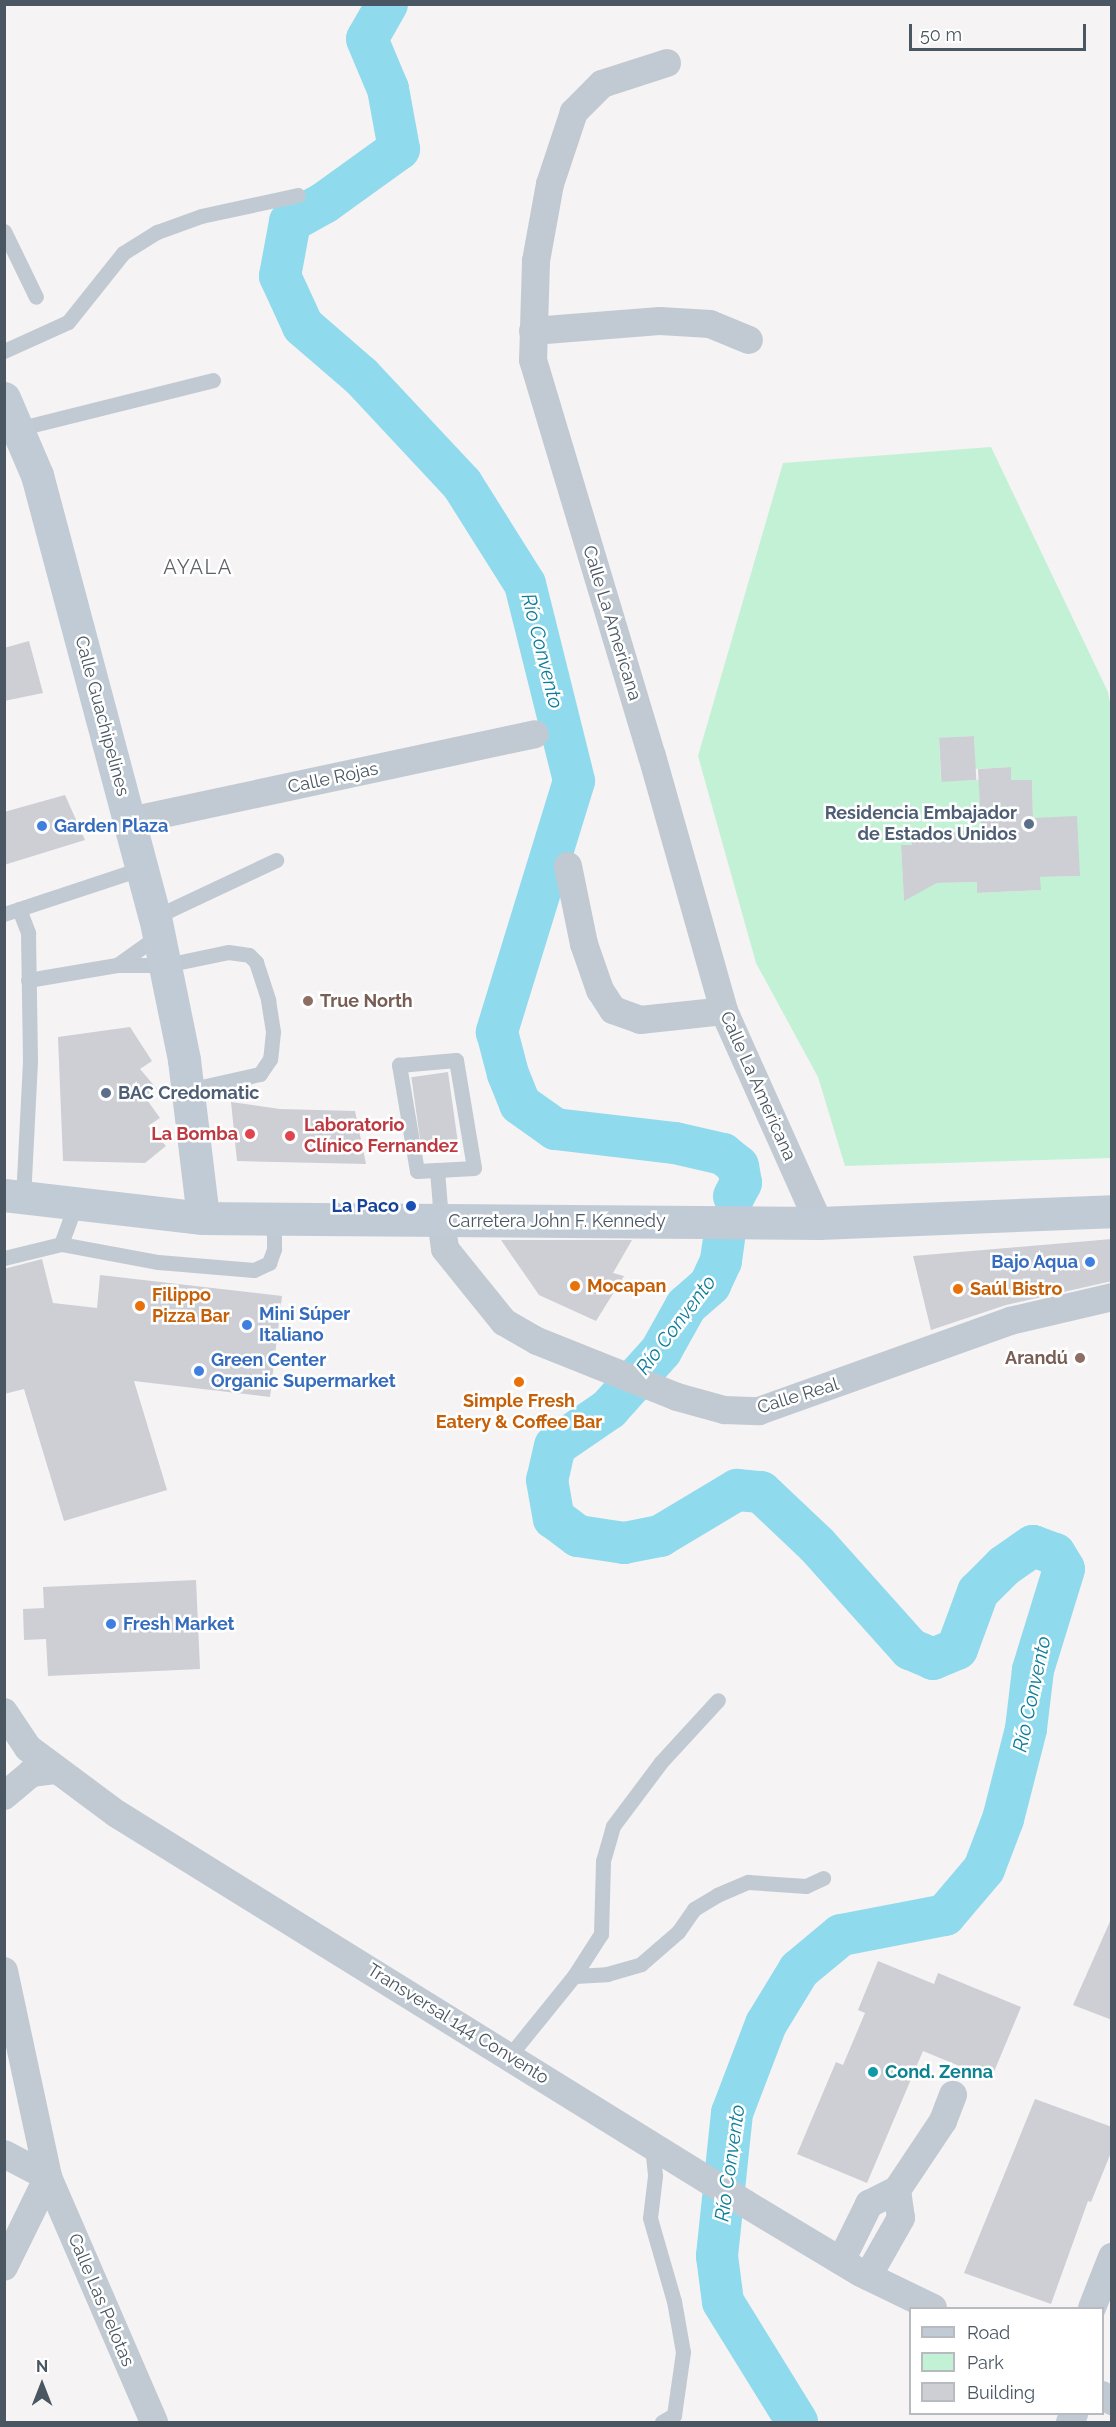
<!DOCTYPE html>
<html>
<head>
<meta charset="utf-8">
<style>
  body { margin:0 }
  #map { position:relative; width:1116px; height:2427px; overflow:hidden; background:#f5f3f3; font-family:Raleway,sans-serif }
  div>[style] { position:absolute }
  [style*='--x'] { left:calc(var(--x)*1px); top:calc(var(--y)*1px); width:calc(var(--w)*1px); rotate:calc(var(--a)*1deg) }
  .green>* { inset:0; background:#c3f1d5 }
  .river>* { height:42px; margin:-21px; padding:0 21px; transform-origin:21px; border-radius:21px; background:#90daee }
  .building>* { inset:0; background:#cdcfd5; transform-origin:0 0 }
  .lane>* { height:15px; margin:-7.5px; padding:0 7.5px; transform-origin:7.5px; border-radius:7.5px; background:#c1cad2 }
  .street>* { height:28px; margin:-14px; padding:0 14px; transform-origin:14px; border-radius:14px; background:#c1cad2 }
  .secondary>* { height:33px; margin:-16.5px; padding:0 16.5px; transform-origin:16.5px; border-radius:16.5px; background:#c1cbd6 }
  .dots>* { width:16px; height:16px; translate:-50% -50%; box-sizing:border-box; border:3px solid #fff; border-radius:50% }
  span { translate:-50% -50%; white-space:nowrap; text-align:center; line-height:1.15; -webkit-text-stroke:5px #fff; paint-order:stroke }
  .street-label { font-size:18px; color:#4a5661 }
  .service-label { font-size:18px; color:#4e5e75; font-weight:700 }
  .right { translate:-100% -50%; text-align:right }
  .left { translate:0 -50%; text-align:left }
  .shop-label { font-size:18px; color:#366cbe; font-weight:700 }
  .education-label { font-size:18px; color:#785e54; font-weight:700 }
  .health-label { font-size:18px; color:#be3a42; font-weight:700 }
  .transit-label { font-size:18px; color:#164399; font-weight:700 }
  .food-label { font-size:18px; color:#c56008; font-weight:700 }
  .culture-label { font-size:18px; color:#0d838f; font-weight:700 }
  .neighbourhood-label { font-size:20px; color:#5f6368; letter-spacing:1.5px }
  .water-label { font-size:20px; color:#0c7c9b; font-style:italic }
  .frame { position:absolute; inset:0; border:6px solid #4a5661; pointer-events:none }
  .legend { position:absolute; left:909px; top:2307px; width:195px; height:108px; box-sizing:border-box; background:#fff; border:2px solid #b7bbc0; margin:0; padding:8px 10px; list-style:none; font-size:18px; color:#4a5661 }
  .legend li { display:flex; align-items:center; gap:12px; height:30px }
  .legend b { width:30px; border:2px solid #b7bbc0 }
  .north { position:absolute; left:12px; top:2355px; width:60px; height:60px; -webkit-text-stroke:4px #fff; paint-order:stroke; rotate:0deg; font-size:16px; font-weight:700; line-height:24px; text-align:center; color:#4a5661 }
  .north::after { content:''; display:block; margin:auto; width:21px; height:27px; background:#4a5661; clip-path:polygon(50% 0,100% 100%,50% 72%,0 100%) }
  .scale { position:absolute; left:909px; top:24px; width:177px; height:27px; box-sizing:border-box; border:3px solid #4a5661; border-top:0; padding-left:8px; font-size:18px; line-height:21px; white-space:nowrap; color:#4a5661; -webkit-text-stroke:4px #fff; paint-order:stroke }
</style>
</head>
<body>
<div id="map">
  <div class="green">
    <div style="clip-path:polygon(evenodd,991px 447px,1108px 692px,1111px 708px,1111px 1158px,845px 1166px,818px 1077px,756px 963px,698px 756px,783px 463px,991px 447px,974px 736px,975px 769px,1011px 767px,1011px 780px,1032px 780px,1033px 818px,1079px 876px,1040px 877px,1040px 890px,978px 893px,977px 882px,937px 883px,904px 900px,901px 846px,912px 845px,912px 833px,981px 830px,979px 780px,941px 781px,939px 738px,974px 736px)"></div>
  </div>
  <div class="river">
    <div style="--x:387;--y:4;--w:40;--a:119.7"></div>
    <div style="--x:367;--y:39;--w:54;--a:67.2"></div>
    <div style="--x:388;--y:89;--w:61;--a:79.6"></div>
    <div style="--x:399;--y:149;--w:92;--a:144.2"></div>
    <div style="--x:324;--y:203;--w:39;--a:151"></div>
    <div style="--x:290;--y:222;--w:55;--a:100.5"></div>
    <div style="--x:280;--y:276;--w:55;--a:65.3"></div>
    <div style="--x:303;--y:326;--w:77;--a:40.8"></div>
    <div style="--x:361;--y:376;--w:148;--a:46.9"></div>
    <div style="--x:462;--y:484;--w:118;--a:57.8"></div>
    <div style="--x:525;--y:584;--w:203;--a:76"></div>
    <div style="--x:574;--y:781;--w:263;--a:107.1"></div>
    <div style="--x:497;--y:1032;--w:43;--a:75.3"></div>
    <div style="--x:508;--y:1074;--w:32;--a:68"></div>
    <div style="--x:520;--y:1104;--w:43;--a:35.5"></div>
    <div style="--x:555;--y:1129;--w:121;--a:6.7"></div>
    <div style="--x:675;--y:1143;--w:49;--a:12.9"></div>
    <div style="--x:723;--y:1154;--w:19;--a:39"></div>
    <div style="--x:738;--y:1166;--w:17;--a:80"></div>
    <div style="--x:741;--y:1183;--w:15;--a:118"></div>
    <div style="--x:724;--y:1239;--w:22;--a:98"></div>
    <div style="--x:721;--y:1261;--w:26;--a:115"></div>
    <div style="--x:710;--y:1285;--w:32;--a:139"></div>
    <div style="--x:686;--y:1306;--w:51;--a:119.1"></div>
    <div style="--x:661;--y:1351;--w:78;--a:131.9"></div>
    <div style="--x:609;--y:1409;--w:65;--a:145.6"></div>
    <div style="--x:555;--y:1446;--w:35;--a:103"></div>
    <div style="--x:547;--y:1480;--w:39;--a:80"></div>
    <div style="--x:554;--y:1518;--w:30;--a:37"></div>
    <div style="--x:578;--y:1536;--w:47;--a:8.7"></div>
    <div style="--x:624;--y:1543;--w:37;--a:-11"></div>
    <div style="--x:660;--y:1536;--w:90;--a:-30.9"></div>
    <div style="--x:737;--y:1490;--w:24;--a:5"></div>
    <div style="--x:761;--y:1492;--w:77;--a:43.4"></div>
    <div style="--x:817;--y:1545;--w:140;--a:48.2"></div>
    <div style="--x:910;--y:1649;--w:25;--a:23"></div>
    <div style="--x:933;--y:1659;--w:26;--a:-23"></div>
    <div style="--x:957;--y:1649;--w:61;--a:-69.8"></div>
    <div style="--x:978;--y:1592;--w:37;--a:-45"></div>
    <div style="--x:1004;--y:1566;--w:35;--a:-35"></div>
    <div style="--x:1033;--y:1546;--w:23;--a:20"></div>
    <div style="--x:1055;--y:1554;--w:17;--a:59"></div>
    <div style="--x:1064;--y:1569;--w:106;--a:107.1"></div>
    <div style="--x:1033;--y:1670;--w:59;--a:96.8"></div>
    <div style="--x:1026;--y:1729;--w:93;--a:104.3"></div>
    <div style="--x:1003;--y:1819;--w:53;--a:110.8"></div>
    <div style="--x:984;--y:1869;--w:60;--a:130.3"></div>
    <div style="--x:945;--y:1915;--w:106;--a:169.1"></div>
    <div style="--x:841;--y:1935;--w:55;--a:140.2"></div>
    <div style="--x:799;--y:1970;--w:63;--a:121.4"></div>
    <div style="--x:766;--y:2024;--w:95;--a:110.9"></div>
    <div style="--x:732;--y:2113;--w:144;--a:96"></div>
    <div style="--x:717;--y:2256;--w:46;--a:82.6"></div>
    <div style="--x:723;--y:2302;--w:141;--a:58.3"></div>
  </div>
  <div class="building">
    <div style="clip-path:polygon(29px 641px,43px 693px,4px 701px,4px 648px)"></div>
    <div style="left:974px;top:736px;width:44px;height:35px;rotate:87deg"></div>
    <div style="clip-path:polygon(1011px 767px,1011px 780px,1032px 780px,1033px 818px,1077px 816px,1080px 876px,1040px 877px,1041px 890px,977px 893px,977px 882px,937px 883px,904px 901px,901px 845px,912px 845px,912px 833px,981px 830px,978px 769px)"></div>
    <div style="clip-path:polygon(65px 795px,85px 840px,4px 865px,4px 812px)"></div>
    <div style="clip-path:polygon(130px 1027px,152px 1061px,140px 1069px,157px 1089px,145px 1097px,160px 1118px,148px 1126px,166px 1146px,145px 1163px,63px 1161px,58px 1037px)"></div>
    <div style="left:448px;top:1072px;width:75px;height:37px;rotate:82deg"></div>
    <div style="clip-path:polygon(231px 1102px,280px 1109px,355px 1111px,366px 1164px,237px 1161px)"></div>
    <div style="clip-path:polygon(1112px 1239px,1112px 1281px,1006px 1305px,931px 1330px,913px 1256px)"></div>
    <div style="clip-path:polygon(501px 1240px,632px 1240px,613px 1273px,624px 1276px,596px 1321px,539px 1295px)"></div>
    <div style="clip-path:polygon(42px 1259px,53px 1303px,97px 1308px,100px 1275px,282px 1296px,270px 1397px,134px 1381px,167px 1490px,64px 1521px,24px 1389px,4px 1394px,4px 1269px)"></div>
    <div style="clip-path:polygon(196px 1580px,200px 1669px,48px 1676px,46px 1639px,24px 1640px,23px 1609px,44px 1608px,43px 1587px)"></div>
    <div style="clip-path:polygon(1112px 1917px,1112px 2020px,1073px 2005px)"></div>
    <div style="clip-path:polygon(878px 1961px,934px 1984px,938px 1973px,1021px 2007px,991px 2079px,923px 2051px,867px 2183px,797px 2154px,836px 2062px,843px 2065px,865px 2013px,858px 2010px)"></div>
    <div style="clip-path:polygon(1035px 2099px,1112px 2127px,1112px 2150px,1091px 2202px,1088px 2201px,1051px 2304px,964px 2273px)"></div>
  </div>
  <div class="lane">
    <div style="--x:4;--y:231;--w:73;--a:64.1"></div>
    <div style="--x:4;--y:351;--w:70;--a:-24.4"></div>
    <div style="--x:68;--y:322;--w:88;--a:-51.4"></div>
    <div style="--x:123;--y:253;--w:40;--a:-32"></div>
    <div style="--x:157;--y:232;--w:47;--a:-20"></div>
    <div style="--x:201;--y:216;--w:99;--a:-12.2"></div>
    <div style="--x:17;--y:429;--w:202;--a:-14"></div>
    <div style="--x:19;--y:909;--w:26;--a:69"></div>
    <div style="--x:28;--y:933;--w:128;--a:89.1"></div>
    <div style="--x:30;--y:1061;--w:137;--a:92.9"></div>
    <div style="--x:4;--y:914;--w:146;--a:-18.3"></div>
    <div style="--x:155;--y:917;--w:134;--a:-25.2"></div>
    <div style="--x:117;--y:965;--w:52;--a:-35.5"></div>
    <div style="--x:28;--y:980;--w:90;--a:-9.6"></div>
    <div style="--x:117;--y:965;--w:49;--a:0"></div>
    <div style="--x:166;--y:965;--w:63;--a:-11.8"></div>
    <div style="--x:228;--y:952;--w:21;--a:8"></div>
    <div style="--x:249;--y:955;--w:10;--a:45"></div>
    <div style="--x:256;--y:962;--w:40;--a:72"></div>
    <div style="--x:268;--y:1000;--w:32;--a:81"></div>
    <div style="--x:273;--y:1032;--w:27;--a:96"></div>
    <div style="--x:270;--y:1059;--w:18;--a:124"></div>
    <div style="--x:260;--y:1074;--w:74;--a:167.5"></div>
    <div style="--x:437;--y:1170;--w:20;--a:177"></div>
    <div style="--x:417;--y:1171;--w:108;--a:-99.6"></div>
    <div style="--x:399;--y:1065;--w:57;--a:-5"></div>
    <div style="--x:456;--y:1060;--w:109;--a:80.5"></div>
    <div style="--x:474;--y:1168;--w:37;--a:177"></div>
    <div style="--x:437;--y:1170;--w:50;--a:85.4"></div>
    <div style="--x:61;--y:1244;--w:99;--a:10.5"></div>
    <div style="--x:158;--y:1262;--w:96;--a:4.8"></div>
    <div style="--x:254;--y:1270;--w:17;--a:-25"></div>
    <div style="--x:269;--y:1263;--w:15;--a:-70"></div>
    <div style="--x:274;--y:1249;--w:30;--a:-90"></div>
    <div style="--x:4;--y:1258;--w:59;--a:-13.8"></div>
    <div style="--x:61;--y:1244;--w:40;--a:-69.8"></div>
    <div style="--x:574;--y:1976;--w:33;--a:-3"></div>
    <div style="--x:607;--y:1974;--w:35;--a:-16"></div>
    <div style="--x:641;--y:1964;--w:49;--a:-40.9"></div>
    <div style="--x:678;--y:1932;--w:28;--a:-55"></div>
    <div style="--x:694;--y:1909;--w:27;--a:-31"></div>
    <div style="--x:717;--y:1895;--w:34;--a:-23"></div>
    <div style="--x:748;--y:1882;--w:58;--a:3.9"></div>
    <div style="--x:806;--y:1886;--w:19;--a:-25"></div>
    <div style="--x:510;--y:2055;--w:102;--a:-51"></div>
    <div style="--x:574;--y:1976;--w:50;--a:-57.3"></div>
    <div style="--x:601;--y:1934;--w:73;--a:-88.4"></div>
    <div style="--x:603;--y:1861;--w:36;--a:-74"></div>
    <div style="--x:613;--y:1826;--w:80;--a:-53.1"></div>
    <div style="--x:661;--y:1762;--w:84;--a:-47.4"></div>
    <div style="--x:652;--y:2146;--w:30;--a:84"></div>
    <div style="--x:655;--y:2176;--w:42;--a:96.8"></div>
    <div style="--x:650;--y:2218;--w:86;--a:73.9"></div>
    <div style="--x:674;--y:2301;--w:52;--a:80"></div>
    <div style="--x:683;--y:2352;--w:64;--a:98.1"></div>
    <div style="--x:674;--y:2415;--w:14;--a:150"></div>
  </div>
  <div class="street">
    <div style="--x:667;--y:63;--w:68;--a:162.1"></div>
    <div style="--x:602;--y:84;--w:40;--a:135"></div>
    <div style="--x:574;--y:112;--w:76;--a:108.4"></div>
    <div style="--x:550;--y:184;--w:78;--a:100.3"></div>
    <div style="--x:536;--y:261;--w:99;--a:91.7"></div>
    <div style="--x:533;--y:360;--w:413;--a:73.3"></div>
    <div style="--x:652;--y:756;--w:265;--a:74.2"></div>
    <div style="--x:724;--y:1011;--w:232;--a:65.9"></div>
    <div style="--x:533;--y:331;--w:127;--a:-4.5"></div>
    <div style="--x:660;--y:321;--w:50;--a:3.4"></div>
    <div style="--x:710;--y:324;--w:42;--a:22.3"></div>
    <div style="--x:130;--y:821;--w:414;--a:-12.1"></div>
    <div style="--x:568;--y:866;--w:80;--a:78.4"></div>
    <div style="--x:584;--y:944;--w:49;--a:70.8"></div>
    <div style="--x:600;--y:990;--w:24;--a:57"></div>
    <div style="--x:613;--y:1010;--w:29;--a:20"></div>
    <div style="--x:640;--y:1020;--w:84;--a:-6.1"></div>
    <div style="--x:441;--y:1220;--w:29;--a:82"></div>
    <div style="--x:445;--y:1249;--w:94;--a:51.1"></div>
    <div style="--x:504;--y:1322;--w:38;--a:30"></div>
    <div style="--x:537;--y:1341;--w:151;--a:21.8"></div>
    <div style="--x:677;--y:1397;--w:49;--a:15.5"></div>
    <div style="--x:724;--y:1410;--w:35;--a:2"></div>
    <div style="--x:759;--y:1411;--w:267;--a:-19.7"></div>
    <div style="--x:1010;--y:1321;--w:105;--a:-13.2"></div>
    <div style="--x:4;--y:1712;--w:43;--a:56.3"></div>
    <div style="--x:28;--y:1748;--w:111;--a:36.6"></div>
    <div style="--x:117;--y:1814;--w:740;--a:31.8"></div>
    <div style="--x:746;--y:2204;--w:134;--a:31"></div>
    <div style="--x:861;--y:2273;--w:80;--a:25.9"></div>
    <div style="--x:4;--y:1796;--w:35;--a:-40"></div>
    <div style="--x:31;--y:1773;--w:26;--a:-7"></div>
    <div style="--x:4;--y:1971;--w:211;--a:77.9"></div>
    <div style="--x:48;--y:2177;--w:100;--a:116.1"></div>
    <div style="--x:4;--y:2154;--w:50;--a:27.6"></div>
    <div style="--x:48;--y:2177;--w:267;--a:66.6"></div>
    <div style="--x:897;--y:2190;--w:83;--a:-56.3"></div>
    <div style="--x:943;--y:2121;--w:28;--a:-69"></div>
    <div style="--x:841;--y:2261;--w:64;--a:-63.8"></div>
    <div style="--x:869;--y:2204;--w:31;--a:-27"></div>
    <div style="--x:897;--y:2190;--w:28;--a:82"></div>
    <div style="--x:901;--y:2218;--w:67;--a:119.6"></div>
    <div style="--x:1092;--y:2308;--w:55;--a:-68.6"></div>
    <div style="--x:1102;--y:2395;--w:12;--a:31"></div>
    <div style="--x:1070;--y:2422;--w:9;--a:-63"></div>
  </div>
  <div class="secondary">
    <div style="--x:4;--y:398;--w:84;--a:66.8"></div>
    <div style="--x:37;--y:475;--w:457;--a:75.1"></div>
    <div style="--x:155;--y:917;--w:146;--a:78.5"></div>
    <div style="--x:184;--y:1060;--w:159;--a:83.1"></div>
    <div style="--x:4;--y:1195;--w:200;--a:6.6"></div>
    <div style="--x:203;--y:1218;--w:616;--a:0.47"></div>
    <div style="--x:819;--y:1223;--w:293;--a:-2.3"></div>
  </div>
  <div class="dots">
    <div style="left:1029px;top:824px;background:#5c6f8a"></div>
    <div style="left:42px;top:826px;background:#3f7fe0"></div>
    <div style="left:308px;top:1001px;background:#8d6e63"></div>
    <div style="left:106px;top:1093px;background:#5c6f8a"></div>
    <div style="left:250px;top:1134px;background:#e0444e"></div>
    <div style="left:290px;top:1136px;background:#e0444e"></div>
    <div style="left:411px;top:1206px;background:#1a4fb4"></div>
    <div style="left:1090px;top:1262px;background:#3f7fe0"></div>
    <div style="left:575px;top:1286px;background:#e8710a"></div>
    <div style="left:958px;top:1289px;background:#e8710a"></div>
    <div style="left:140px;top:1306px;background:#e8710a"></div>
    <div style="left:247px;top:1325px;background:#3f7fe0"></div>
    <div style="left:1080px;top:1358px;background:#8d6e63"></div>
    <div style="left:199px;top:1371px;background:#3f7fe0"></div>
    <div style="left:519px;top:1382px;background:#e8710a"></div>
    <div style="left:111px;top:1624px;background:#3f7fe0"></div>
    <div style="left:873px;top:2072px;background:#0f9aa8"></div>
  </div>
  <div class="street-label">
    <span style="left:612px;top:623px;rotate:73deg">Calle La Americana</span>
    <span style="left:102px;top:716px;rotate:75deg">Calle Guachipelines</span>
    <span style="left:333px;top:778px;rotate:-12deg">Calle Rojas</span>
    <span style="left:758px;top:1086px;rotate:66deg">Calle La Americana</span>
    <span style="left:557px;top:1221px">Carretera John F. Kennedy</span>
    <span style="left:798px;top:1396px;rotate:-17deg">Calle Real</span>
    <span style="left:458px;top:2024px;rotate:32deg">Transversal 144 Convento</span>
    <span style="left:101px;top:2300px;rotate:67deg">Calle Las Pelotas</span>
  </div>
  <div class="service-label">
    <span class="right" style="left:1017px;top:824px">Residencia Embajador<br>de Estados Unidos</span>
    <span class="left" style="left:118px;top:1093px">BAC Credomatic</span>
  </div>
  <div class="shop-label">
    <span class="left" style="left:54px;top:826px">Garden Plaza</span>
    <span class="right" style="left:1078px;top:1262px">Bajo Aqua</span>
    <span class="left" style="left:259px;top:1325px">Mini Súper<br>Italiano</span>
    <span class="left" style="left:211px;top:1371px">Green Center<br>Organic Supermarket</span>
    <span class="left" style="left:123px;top:1624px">Fresh Market</span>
  </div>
  <div class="education-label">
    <span class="left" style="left:320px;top:1001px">True North</span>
    <span class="right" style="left:1068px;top:1358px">Arandú</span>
  </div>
  <div class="health-label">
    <span class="left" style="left:304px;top:1136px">Laboratorio<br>Clínico Fernandez</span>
    <span class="right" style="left:238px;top:1134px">La Bomba</span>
  </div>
  <div class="transit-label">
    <span class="right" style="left:399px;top:1206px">La Paco</span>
  </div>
  <div class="food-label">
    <span class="left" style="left:587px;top:1286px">Mocapan</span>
    <span class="left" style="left:970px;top:1289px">Saúl Bistro</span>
    <span class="left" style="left:152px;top:1306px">Filippo<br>Pizza Bar</span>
    <span style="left:519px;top:1412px">Simple Fresh<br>Eatery &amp; Coffee Bar</span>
  </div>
  <div class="culture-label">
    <span class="left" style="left:885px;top:2072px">Cond. Zenna</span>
  </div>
  <div class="neighbourhood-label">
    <span style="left:198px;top:567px">AYALA</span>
  </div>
  <div class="water-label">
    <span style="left:542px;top:651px;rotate:76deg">Río Convento</span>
    <span style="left:676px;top:1325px;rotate:-53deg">Río Convento</span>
    <span style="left:1032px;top:1694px;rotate:-78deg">Río Convento</span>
    <span style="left:730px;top:2163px;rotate:-82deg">Río Convento</span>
  </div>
  <div class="frame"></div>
  <ul class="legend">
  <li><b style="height:8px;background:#c1cbd6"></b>Road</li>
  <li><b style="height:16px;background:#c3f1d5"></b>Park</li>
  <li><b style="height:16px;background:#cdcfd5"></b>Building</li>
  </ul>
  <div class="north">N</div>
  <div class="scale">50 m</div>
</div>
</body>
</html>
